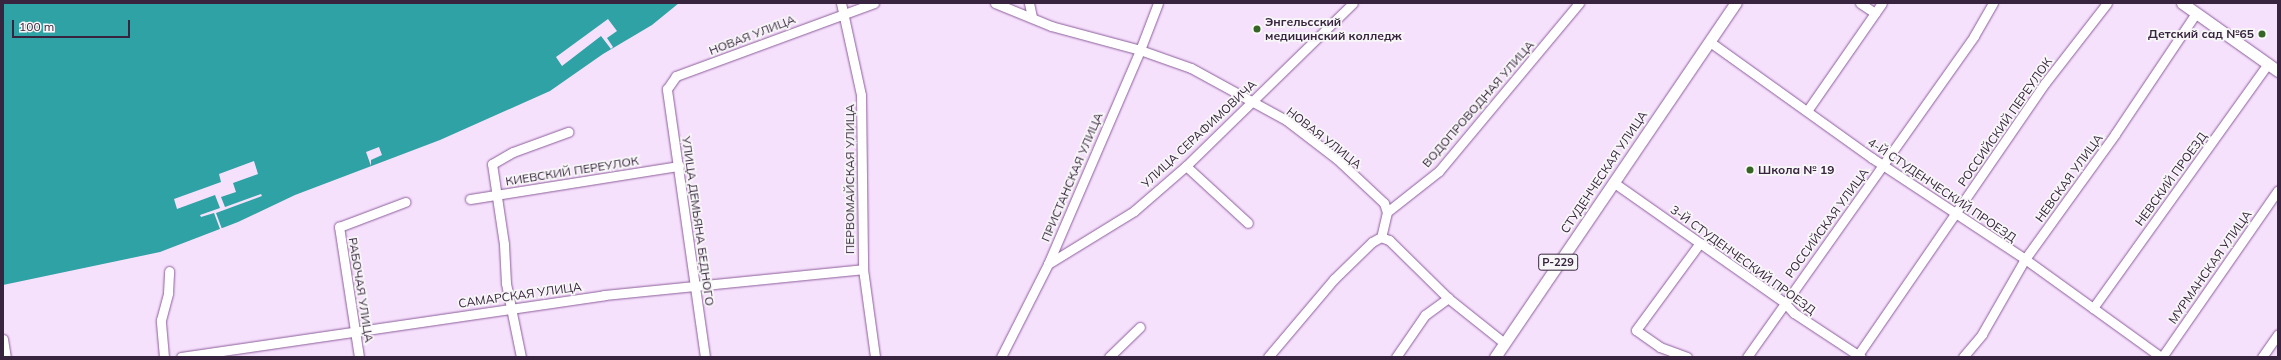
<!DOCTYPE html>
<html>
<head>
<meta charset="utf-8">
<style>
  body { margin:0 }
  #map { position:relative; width:2281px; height:360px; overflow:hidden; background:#f6e1fd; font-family:Mulish,sans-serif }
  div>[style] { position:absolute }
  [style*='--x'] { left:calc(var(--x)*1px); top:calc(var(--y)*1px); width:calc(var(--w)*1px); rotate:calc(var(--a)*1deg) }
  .water>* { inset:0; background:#2fa2a6 }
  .pier>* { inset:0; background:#f6e1fd }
  .roads { filter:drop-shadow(0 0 1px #8c5d9a) drop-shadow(0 0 1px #8c5d9a) }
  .minor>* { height:9px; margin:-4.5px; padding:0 4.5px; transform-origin:4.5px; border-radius:4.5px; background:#fff }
  .major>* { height:11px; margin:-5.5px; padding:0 5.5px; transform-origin:5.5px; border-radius:5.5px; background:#fff }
  .dots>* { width:11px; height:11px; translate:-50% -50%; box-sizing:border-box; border:2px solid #f7f7f7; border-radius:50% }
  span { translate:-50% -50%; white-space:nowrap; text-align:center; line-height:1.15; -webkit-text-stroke:3.5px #f7f7f7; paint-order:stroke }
  .shield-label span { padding:1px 3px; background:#f7f7f7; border:1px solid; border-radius:3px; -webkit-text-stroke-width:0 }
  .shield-label { font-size:11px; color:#38243e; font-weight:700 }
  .poi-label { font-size:12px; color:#38243e; font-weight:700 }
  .left { translate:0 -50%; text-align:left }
  .right { translate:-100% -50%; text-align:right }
  .street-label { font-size:12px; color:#38243e }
  .frame { position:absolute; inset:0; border:4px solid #38243e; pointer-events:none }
  .scale { position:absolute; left:12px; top:20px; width:118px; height:18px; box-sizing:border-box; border:2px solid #38243e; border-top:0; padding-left:5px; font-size:12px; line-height:14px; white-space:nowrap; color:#38243e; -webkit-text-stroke:3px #f7f7f7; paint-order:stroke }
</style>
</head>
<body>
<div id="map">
  <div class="water">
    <div style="clip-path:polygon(3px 3px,679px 3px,652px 25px,603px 54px,550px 91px,440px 140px,295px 195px,238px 222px,160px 252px,3px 285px)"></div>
  </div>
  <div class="pier">
    <div style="clip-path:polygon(608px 19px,617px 31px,607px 38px,613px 47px,611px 49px,601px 36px,562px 66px,556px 57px)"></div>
    <div style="clip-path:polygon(379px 147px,382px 155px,371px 160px,371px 166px,366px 152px)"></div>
    <div style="clip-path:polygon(254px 161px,258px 174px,233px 183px,236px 192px,221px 197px,225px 207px,261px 194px,262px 196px,216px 213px,222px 229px,220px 229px,214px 213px,201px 217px,200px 215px,220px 208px,215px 195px,177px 209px,174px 199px,221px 182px,219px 174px)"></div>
  </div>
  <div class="roads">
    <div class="minor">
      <div style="--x:841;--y:3;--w:94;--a:77.7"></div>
      <div style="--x:861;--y:95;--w:174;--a:89.3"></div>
      <div style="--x:863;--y:269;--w:89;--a:82.2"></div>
      <div style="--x:995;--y:3;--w:61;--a:22.3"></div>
      <div style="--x:1051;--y:26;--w:92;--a:15.1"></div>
      <div style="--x:1140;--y:50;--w:54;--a:19.4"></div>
      <div style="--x:1191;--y:68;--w:108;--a:28.7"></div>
      <div style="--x:1286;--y:120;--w:64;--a:37.4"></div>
      <div style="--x:1337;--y:159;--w:64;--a:43.1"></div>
      <div style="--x:1384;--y:203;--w:9;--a:72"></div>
      <div style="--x:1387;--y:212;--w:26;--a:103"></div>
      <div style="--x:1381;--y:237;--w:9;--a:21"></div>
      <div style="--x:1389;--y:240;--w:83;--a:44.5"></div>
      <div style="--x:1448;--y:298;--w:70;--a:38.7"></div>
      <div style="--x:1029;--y:3;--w:14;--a:78"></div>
      <div style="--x:1860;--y:3;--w:18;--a:34"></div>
      <div style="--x:1710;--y:42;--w:199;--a:35.6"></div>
      <div style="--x:1872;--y:158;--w:183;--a:33.4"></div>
      <div style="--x:2025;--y:259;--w:168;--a:35.8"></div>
      <div style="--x:1807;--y:111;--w:131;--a:-55.2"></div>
      <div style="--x:1186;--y:166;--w:84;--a:42.6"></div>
      <div style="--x:1613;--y:182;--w:209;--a:35.1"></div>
      <div style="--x:1784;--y:302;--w:15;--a:48"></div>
      <div style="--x:1794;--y:313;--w:80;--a:33.3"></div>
      <div style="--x:470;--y:199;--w:212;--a:-9"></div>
      <div style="--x:1387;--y:212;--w:66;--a:-38.3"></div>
      <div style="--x:1439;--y:171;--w:219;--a:-50.2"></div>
      <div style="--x:1048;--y:264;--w:101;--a:-31.6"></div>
      <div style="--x:1134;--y:211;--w:69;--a:-40.9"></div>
      <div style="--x:1186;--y:166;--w:233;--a:-44.3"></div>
      <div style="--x:2093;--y:308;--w:300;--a:-54.4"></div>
      <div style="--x:3;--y:339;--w:18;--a:81"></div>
      <div style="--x:1858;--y:355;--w:330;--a:-55.5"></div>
      <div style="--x:2045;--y:83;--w:101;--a:-52.2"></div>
      <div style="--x:164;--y:357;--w:37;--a:-95"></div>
      <div style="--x:161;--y:320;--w:28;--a:-75"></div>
      <div style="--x:168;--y:293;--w:22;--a:-87"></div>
      <div style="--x:181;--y:357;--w:428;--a:-8.3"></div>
      <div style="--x:604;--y:295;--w:260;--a:-5.7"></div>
      <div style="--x:359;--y:357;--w:132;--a:-98.7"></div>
      <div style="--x:339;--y:227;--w:71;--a:-20.7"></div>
      <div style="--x:521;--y:357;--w:76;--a:-101.5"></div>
      <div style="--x:506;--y:283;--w:39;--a:-93"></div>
      <div style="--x:504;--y:244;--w:81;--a:-98.5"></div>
      <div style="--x:492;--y:164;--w:24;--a:-30"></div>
      <div style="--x:513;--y:152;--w:59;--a:-20"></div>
      <div style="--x:705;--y:357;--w:271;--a:-98.1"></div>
      <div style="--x:667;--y:89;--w:16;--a:-55"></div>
      <div style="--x:676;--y:76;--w:211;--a:-20.2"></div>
      <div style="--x:1001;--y:357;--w:104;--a:-63.2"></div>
      <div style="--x:1048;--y:264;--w:233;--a:-66.7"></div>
      <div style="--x:1140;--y:50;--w:50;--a:-69"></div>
      <div style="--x:1109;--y:357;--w:43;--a:-44.1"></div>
      <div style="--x:1268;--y:357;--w:102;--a:-49.8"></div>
      <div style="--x:1334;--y:279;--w:53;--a:-44.2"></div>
      <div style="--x:1372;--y:242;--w:10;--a:-29"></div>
      <div style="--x:1396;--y:357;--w:51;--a:-55.4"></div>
      <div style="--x:1425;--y:315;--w:29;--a:-36"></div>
      <div style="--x:1687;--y:357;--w:29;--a:-160"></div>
      <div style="--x:1660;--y:347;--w:29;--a:-145"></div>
      <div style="--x:1636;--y:330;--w:108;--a:-53.7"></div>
      <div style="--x:1747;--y:357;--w:393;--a:-54.7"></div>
      <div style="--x:1974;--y:36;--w:38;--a:-60"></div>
      <div style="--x:1963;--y:357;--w:30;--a:-50"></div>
      <div style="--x:1982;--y:334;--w:86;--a:-60.2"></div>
      <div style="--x:2025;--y:259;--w:154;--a:-54.2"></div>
      <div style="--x:2115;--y:134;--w:146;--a:-56.2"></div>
      <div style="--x:2162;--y:357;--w:203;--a:-55.2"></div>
      <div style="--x:2262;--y:357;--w:28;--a:-55"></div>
    </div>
    <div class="major">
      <div style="--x:2182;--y:3;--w:118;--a:35.3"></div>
      <div style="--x:1495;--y:357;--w:428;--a:-55.8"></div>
    </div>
  </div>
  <div class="dots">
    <div style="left:1257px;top:29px;background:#356424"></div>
    <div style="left:2262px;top:34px;background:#356424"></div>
    <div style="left:1750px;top:170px;background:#356424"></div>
  </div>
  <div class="shield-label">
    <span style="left:1558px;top:262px">Р-229</span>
  </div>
  <div class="poi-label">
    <span class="left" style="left:1265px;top:29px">Энгельсский<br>медицинский колледж</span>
    <span class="right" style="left:2254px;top:34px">Детский сад №65</span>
    <span class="left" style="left:1758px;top:170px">Школа № 19</span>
  </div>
  <div class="street-label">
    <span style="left:752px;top:35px;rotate:-21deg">НОВАЯ УЛИЦА</span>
    <span style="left:1478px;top:104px;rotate:-49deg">ВОДОПРОВОДНАЯ УЛИЦА</span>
    <span style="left:2005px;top:122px;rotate:-55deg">РОССИЙСКИЙ ПЕРЕУЛОК</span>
    <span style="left:1199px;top:134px;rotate:-43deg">УЛИЦА СЕРАФИМОВИЧА</span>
    <span style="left:1324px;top:138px;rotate:38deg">НОВАЯ УЛИЦА</span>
    <span style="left:572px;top:171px;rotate:-9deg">КИЕВСКИЙ ПЕРЕУЛОК</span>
    <span style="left:1604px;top:172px;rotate:-56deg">СТУДЕНЧЕСКАЯ УЛИЦА</span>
    <span style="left:1072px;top:177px;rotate:-67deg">ПРИСТАНСКАЯ УЛИЦА</span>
    <span style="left:2069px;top:178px;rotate:-54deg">НЕВСКАЯ УЛИЦА</span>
    <span style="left:850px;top:179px;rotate:-90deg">ПЕРВОМАЙСКАЯ УЛИЦА</span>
    <span style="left:2171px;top:179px;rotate:-54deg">НЕВСКИЙ ПРОЕЗД</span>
    <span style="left:1942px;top:190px;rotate:34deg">4-Й СТУДЕНЧЕСКИЙ ПРОЕЗД</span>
    <span style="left:698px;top:221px;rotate:82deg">УЛИЦА ДЕМЬЯНА БЕДНОГО</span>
    <span style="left:1827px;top:223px;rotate:-54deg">РОССИЙСКАЯ УЛИЦА</span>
    <span style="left:1743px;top:260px;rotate:36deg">3-Й СТУДЕНЧЕСКИЙ ПРОЕЗД</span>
    <span style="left:2210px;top:267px;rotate:-55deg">МУРМАНСКАЯ УЛИЦА</span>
    <span style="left:361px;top:290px;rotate:81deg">РАБОЧАЯ УЛИЦА</span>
    <span style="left:520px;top:295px;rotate:-8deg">САМАРСКАЯ УЛИЦА</span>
  </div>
  <div class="frame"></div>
  <div class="scale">100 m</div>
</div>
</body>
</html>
